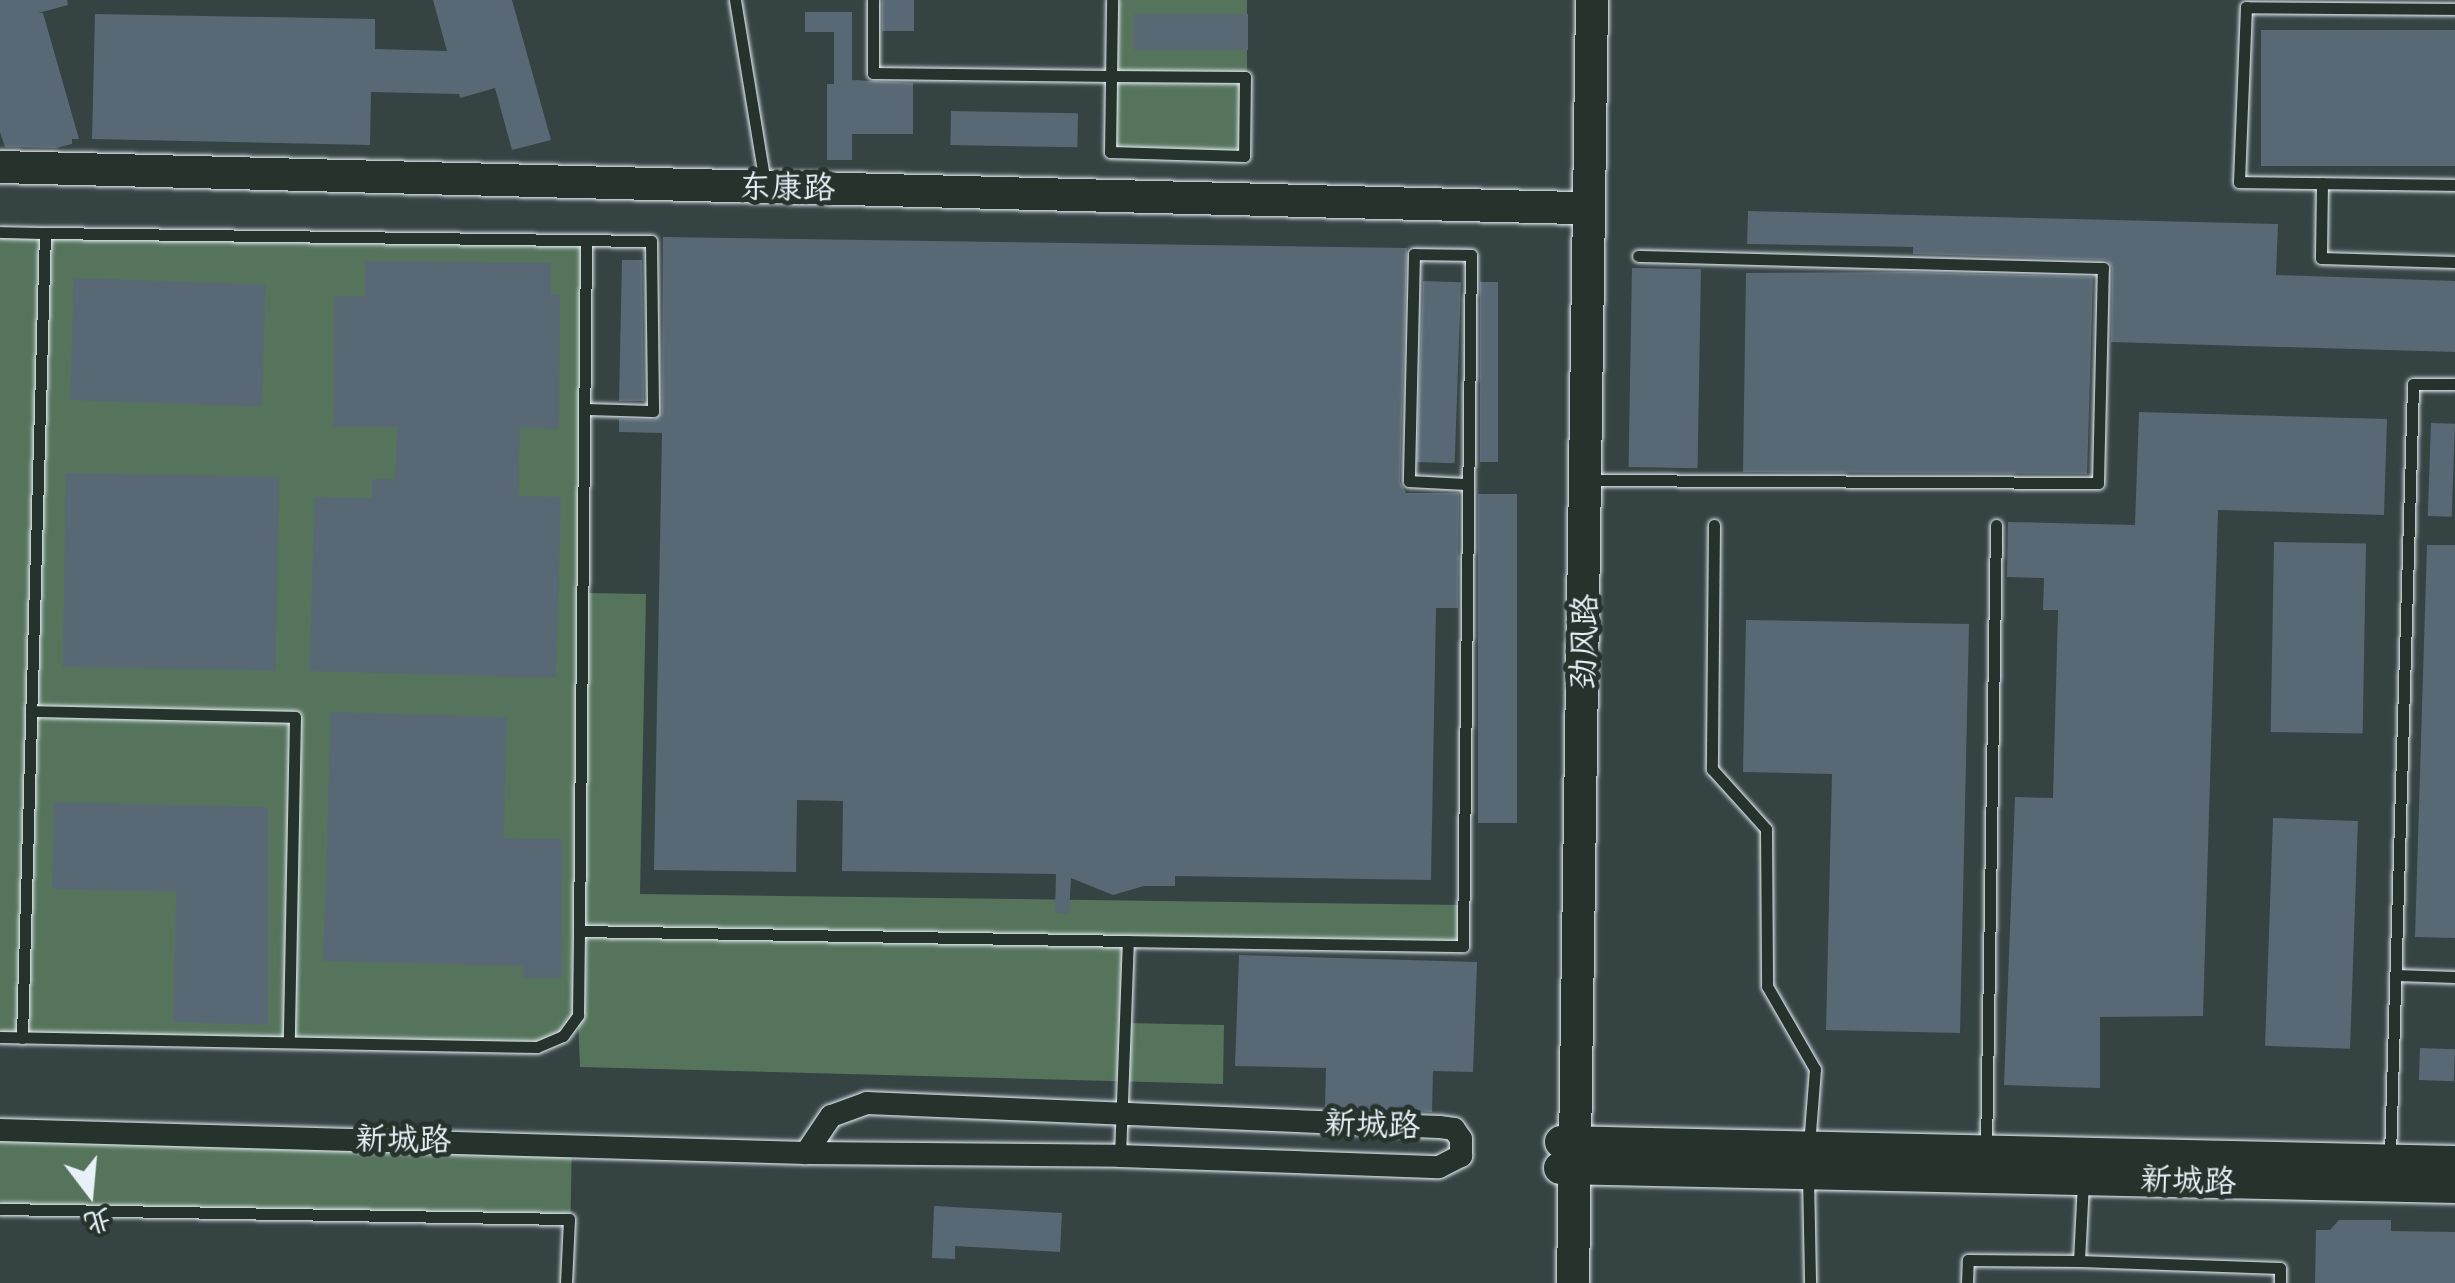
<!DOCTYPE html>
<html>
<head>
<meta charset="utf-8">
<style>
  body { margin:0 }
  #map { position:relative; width:2455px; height:1283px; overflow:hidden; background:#26332d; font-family:"Patrick Hand","LXGW WenKai TC",sans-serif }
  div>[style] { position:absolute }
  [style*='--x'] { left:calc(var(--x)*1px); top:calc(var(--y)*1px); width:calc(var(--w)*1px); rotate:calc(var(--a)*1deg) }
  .built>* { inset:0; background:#354343; transform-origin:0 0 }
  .green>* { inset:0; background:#56745c; transform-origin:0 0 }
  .building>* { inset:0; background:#586975; transform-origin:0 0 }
  .roads { filter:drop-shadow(0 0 2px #e8f1f8) drop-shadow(0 0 2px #e8f1f8) }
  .lane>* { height:11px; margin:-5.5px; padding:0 5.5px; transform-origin:5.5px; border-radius:5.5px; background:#26332d }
  .street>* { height:22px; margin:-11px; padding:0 11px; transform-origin:11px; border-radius:11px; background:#26332d }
  .secondary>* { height:32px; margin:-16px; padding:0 16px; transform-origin:16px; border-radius:16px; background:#26332d }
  span { translate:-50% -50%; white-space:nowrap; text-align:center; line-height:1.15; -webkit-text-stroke:10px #26332d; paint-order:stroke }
  .street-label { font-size:32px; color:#e8f1f8 }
  .north { position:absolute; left:40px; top:1143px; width:100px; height:100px; -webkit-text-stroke:8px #26332d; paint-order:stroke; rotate:164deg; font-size:28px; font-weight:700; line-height:40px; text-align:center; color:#e8f1f8 }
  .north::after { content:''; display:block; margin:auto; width:35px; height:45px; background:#e8f1f8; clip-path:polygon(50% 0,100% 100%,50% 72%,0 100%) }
</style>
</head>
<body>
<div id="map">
  <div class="built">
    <div style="left:0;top:0;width:2455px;height:1283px"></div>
  </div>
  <div class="green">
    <div style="left:1112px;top:0;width:135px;height:152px"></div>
    <div style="clip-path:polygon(0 232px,586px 241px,583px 593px,646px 594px,640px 894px,1463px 905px,1463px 946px,1128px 941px,1125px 1023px,1224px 1025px,1223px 1084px,580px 1067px,578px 1017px,563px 1036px,537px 1047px,0 1038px)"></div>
    <div style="left:0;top:1130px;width:572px;height:79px;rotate:1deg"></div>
  </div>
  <div class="building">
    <div style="clip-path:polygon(0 0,67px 0,68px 5px,38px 13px,43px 13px,79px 139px,72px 139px,72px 144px,56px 148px,5px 147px,0 132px)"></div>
    <div style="clip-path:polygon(433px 0,512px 0,551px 140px,512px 150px,495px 88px,460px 98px,459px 94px,371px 92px,370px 145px,92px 139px,95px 14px,375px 19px,375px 49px,447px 51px)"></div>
    <div style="left:882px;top:0;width:32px;height:31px"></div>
    <div style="clip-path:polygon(805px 12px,852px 12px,852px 80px,913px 83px,913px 134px,852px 134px,852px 160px,827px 160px,827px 84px,834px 84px,834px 32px,805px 32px)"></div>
    <div style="left:1248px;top:14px;width:36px;height:114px;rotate:90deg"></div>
    <div style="left:2261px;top:30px;width:194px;height:136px"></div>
    <div style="left:951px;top:111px;width:127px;height:34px;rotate:1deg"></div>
    <div style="clip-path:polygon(1748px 211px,2278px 224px,2276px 275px,2455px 281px,2455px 352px,2111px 342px,2112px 268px,2107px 260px,1913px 254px,1913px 247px,1747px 244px)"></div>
    <div style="clip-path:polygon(663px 237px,1407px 248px,1400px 482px,1406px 493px,1459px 493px,1458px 608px,1436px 608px,1431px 880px,1175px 876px,1175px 886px,1144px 886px,1113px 895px,1071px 878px,1069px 914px,1055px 913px,1056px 874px,842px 871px,843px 801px,797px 800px,796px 872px,654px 870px,662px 433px,619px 432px,619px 419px,654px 420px,662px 412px)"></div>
    <div style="clip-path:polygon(622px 260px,642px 260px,644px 401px,619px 401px)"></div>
    <div style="clip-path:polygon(365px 261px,551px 263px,551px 295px,560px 295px,559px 429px,520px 428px,518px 496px,561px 497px,556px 678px,309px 671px,315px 497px,372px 498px,372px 479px,395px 479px,397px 427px,333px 427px,334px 296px,365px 297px)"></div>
    <div style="left:1632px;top:268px;width:69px;height:199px;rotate:1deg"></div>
    <div style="clip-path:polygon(1913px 272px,2093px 277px,2087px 474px,1743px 472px,1746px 273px)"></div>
    <div style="left:74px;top:278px;width:192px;height:122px;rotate:2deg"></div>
    <div style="left:1423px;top:281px;width:38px;height:181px;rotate:2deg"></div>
    <div style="left:1480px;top:282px;width:18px;height:180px"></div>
    <div style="clip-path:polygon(2139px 412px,2387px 419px,2384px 515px,2218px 510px,2203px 1016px,2100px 1017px,2100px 1088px,2004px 1085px,2015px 797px,2053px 798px,2058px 610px,2043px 610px,2044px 578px,2007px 577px,2008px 522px,2135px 525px)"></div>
    <div style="left:2431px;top:423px;width:24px;height:93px;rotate:2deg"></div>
    <div style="left:66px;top:473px;width:213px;height:194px;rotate:1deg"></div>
    <div style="left:1478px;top:494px;width:39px;height:329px"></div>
    <div style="left:2274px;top:542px;width:92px;height:190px;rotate:1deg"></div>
    <div style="clip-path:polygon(2427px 545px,2455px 545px,2455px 938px,2415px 937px)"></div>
    <div style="clip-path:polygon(1746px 620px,1969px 624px,1960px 1033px,1826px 1030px,1832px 774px,1743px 772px)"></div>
    <div style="clip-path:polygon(331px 712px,507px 717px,504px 838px,562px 839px,562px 978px,523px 978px,523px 966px,323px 961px)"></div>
    <div style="clip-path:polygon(54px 802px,268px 807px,268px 1025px,173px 1022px,176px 892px,52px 889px)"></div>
    <div style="left:2273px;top:818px;width:85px;height:228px;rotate:2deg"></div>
    <div style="clip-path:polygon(1239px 955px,1477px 962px,1473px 1072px,1433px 1071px,1432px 1112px,1325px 1107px,1326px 1068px,1235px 1066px)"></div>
    <div style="left:2420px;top:1048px;width:35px;height:32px;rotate:2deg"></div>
    <div style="clip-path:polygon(934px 1206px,1062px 1213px,1060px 1252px,955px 1246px,955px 1259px,932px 1258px)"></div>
    <div style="clip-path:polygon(2339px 1220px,2391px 1220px,2391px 1231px,2455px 1232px,2455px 1283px,2315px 1283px,2316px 1230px,2330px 1230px)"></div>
  </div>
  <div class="roads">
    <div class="lane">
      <div style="--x:735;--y:0;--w:185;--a:80.7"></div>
      <div style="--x:873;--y:0;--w:73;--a:90"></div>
      <div style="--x:873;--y:73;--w:238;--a:0.7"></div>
      <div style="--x:1111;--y:76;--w:134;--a:0.4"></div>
      <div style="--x:1245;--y:77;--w:79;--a:90.7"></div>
      <div style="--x:1244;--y:156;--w:134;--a:-178.3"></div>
      <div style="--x:1110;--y:152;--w:152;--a:-89.2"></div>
      <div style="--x:2455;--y:9;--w:209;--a:-179.5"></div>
      <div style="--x:2246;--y:7;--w:175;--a:92.3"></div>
      <div style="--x:2239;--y:182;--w:216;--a:0.8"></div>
      <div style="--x:2322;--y:183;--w:75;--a:90.8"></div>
      <div style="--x:2321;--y:258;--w:134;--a:1.7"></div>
      <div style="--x:0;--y:232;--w:45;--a:1.3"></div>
      <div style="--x:45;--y:233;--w:805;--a:91.64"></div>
      <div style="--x:45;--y:233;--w:606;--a:0.76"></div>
      <div style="--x:651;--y:241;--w:170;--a:89.3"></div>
      <div style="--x:653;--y:411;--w:68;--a:-178.3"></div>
      <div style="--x:586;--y:241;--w:690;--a:90.58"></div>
      <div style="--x:579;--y:931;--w:549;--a:1.04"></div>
      <div style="--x:1590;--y:480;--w:508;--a:0.34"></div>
      <div style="--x:2098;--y:483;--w:215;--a:-88.7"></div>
      <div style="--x:2103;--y:268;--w:465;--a:-178.5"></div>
      <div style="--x:1714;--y:525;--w:244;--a:90.5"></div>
      <div style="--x:1712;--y:769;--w:81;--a:48"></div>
      <div style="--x:1766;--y:829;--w:157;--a:89.6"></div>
      <div style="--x:1767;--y:986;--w:96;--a:60"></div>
      <div style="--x:1815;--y:1069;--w:77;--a:94.5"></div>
      <div style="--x:31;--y:711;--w:264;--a:1.3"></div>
      <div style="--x:295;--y:717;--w:325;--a:91.1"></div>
      <div style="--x:2395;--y:975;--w:60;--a:1.9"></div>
      <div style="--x:0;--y:1037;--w:537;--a:1.07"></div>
      <div style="--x:537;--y:1047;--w:28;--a:-23"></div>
      <div style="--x:563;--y:1036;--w:26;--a:-54"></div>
      <div style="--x:578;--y:1015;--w:84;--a:-89.3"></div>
      <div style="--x:1986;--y:1150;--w:625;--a:-89.08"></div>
      <div style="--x:1120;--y:1156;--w:215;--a:-87.9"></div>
      <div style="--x:1128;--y:941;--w:335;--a:0.9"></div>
      <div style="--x:1463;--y:946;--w:691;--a:-89.34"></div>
      <div style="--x:1471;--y:255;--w:57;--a:-179"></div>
      <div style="--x:1414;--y:254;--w:227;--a:91.3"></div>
      <div style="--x:1409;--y:481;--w:56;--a:3.1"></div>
      <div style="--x:2390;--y:1156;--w:772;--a:-88.29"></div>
      <div style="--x:2413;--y:384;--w:42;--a:0"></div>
      <div style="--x:1808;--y:1175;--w:108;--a:88.9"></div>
      <div style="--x:2083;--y:1182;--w:79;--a:92.9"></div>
      <div style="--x:2079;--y:1261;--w:201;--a:2"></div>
      <div style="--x:2280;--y:1268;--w:15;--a:90"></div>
      <div style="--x:0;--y:1209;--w:569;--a:1.01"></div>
      <div style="--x:569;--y:1219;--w:64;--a:92.7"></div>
      <div style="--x:1967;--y:1283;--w:23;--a:-88"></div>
      <div style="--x:1968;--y:1260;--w:111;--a:0.5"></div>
    </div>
    <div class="street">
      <div style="--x:0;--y:1130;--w:806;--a:1.63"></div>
      <div style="--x:806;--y:1153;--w:314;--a:0.5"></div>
      <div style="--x:1120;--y:1156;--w:319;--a:2"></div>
      <div style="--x:1439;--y:1167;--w:25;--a:-27"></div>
      <div style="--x:1461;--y:1156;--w:17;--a:-90"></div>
      <div style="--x:1461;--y:1139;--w:12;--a:-125"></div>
      <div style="--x:1454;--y:1129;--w:15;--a:-172"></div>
      <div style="--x:1439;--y:1127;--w:573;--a:-177.6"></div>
      <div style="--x:867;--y:1103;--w:38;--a:160"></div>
      <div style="--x:831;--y:1116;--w:45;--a:124"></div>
    </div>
    <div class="secondary">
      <div style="--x:0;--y:167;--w:1574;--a:1.49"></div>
      <div style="--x:1561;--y:1142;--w:894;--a:1.28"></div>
      <div style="--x:1560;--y:1168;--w:895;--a:1.22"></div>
      <div style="--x:1573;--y:1283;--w:1283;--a:-89.15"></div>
    </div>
  </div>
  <div class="street-label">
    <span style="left:787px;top:187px;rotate:1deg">东康路</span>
    <span style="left:1584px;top:642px;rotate:-89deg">劲风路</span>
    <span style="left:1372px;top:1124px;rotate:2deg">新城路</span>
    <span style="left:403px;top:1139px;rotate:1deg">新城路</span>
    <span style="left:2188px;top:1180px;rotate:2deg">新城路</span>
  </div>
  <div class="north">北</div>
</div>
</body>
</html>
